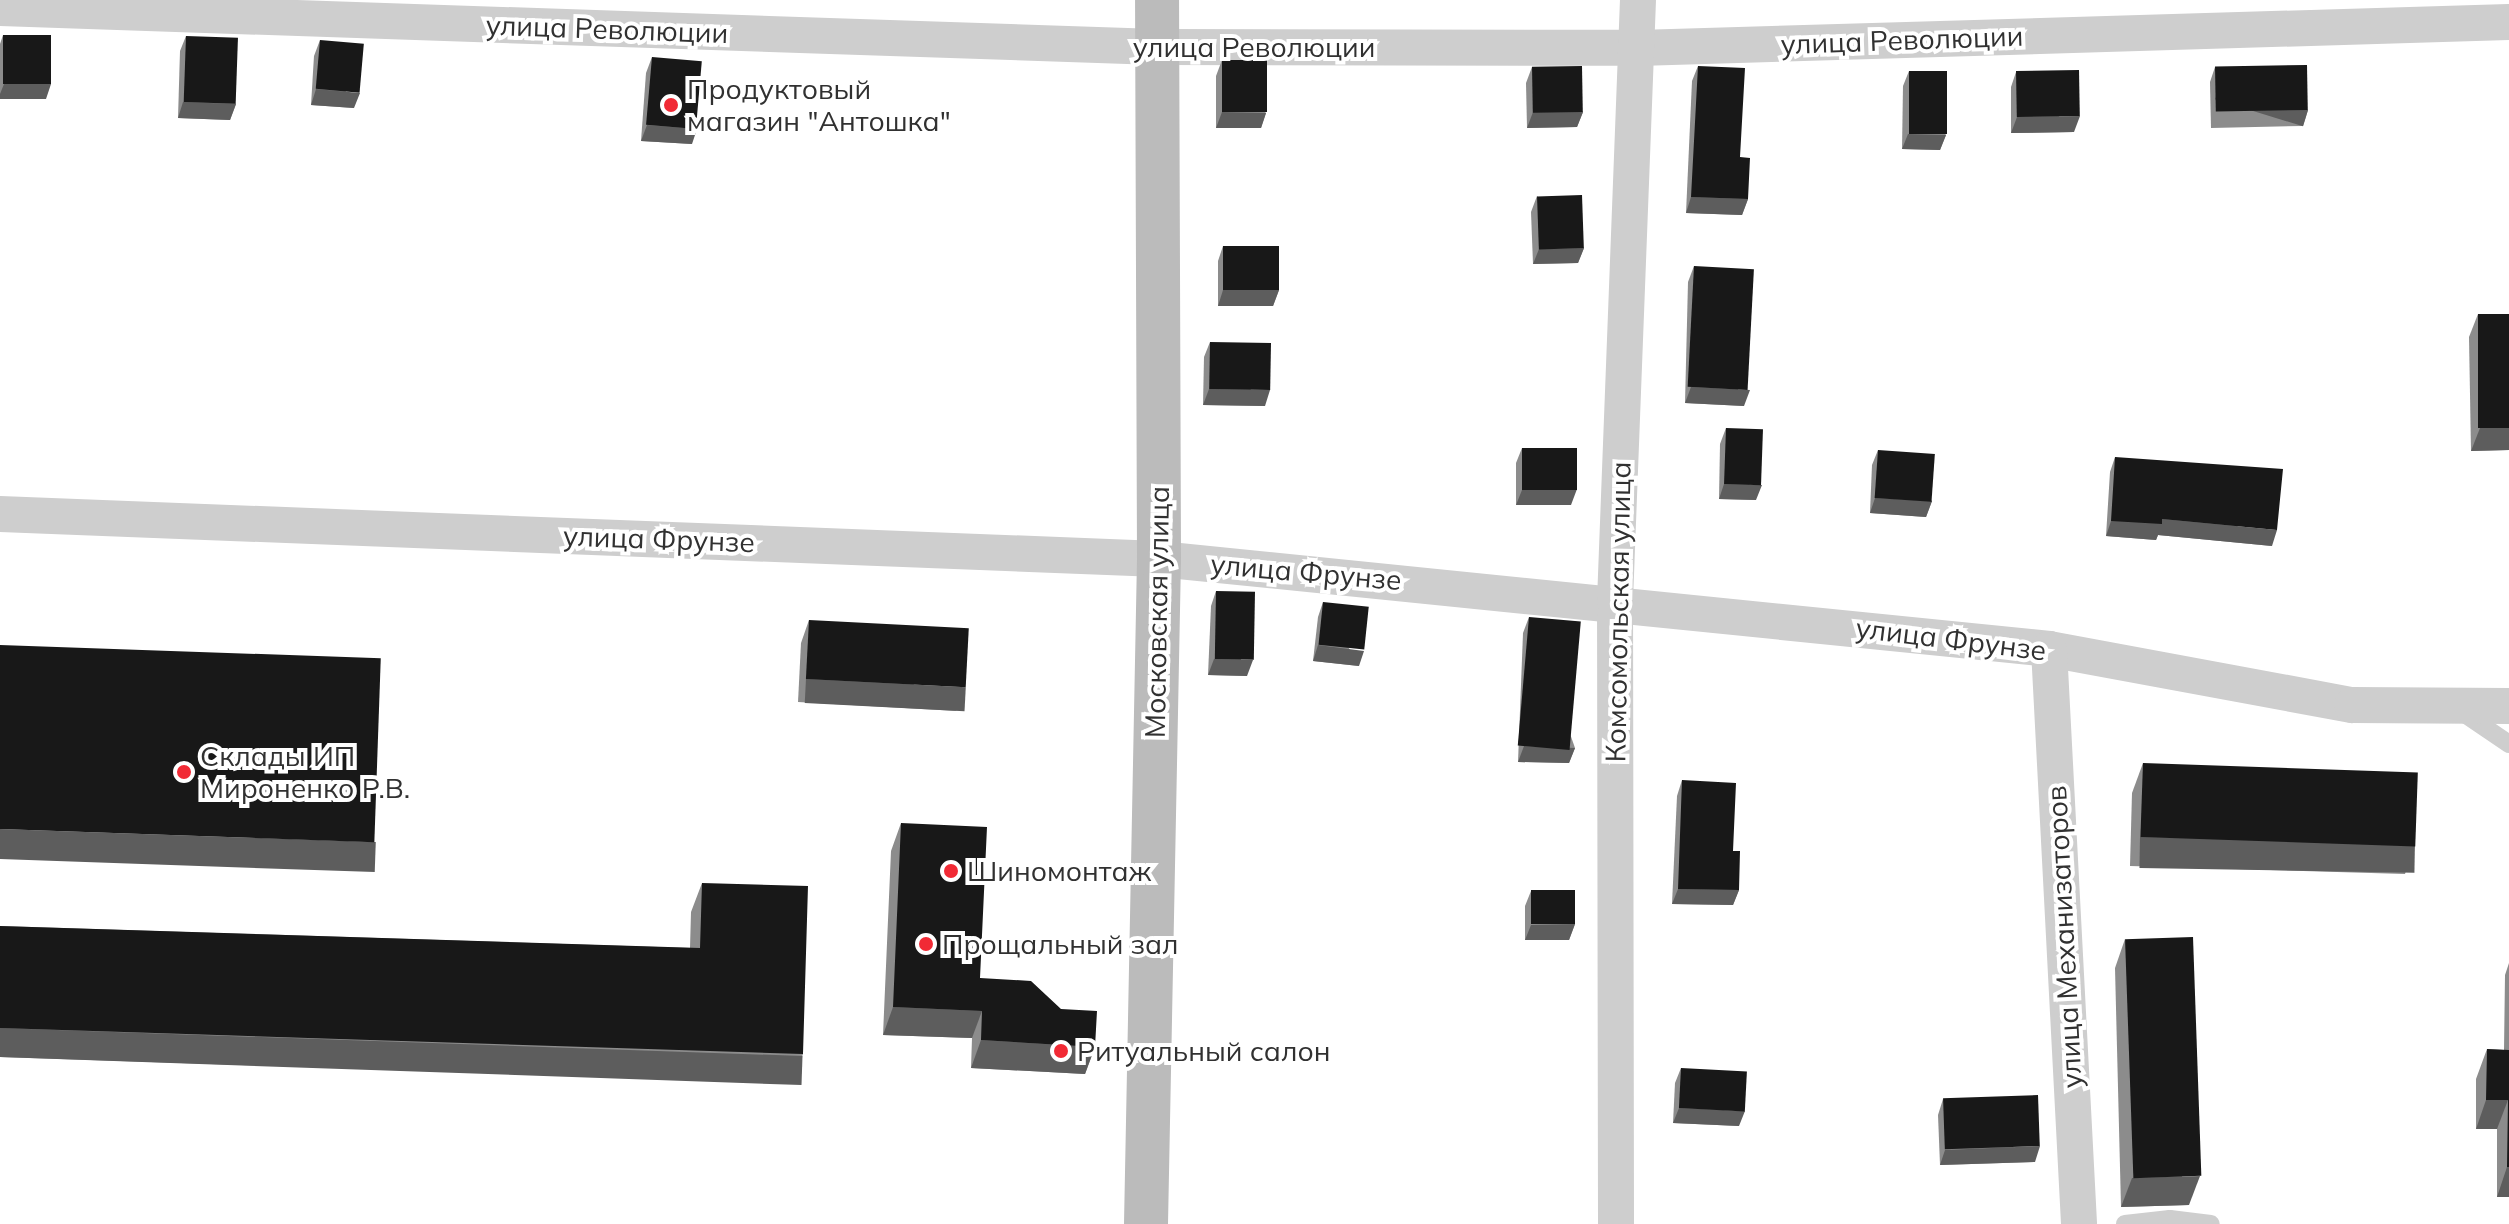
<!DOCTYPE html>
<html>
<head>
<meta charset="utf-8">
<style>
  body { margin:0 }
  #map { position:relative; width:2509px; height:1224px; overflow:hidden; background:#fff; font-family:Mulish,sans-serif }
  div>[style] { position:absolute }
  [style*='--x'] { left:calc(var(--x)*1px); top:calc(var(--y)*1px); width:calc(var(--w)*1px); rotate:calc(var(--a)*1deg) }
  .lane>* { height:18px; margin:-9px; padding:0 9px; transform-origin:9px; border-radius:9px; background:#cecece }
  .street>* { height:36px; margin:-18px; padding:0 18px; transform-origin:18px; border-radius:18px; background:#cecece }
  .secondary>* { height:44px; margin:-22px; padding:0 22px; transform-origin:22px; border-radius:22px; background:#bbb }
  .wall>* { inset:0; background:#8c8c8c }
  .shaded-wall>* { inset:0; background:#5d5d5d; transform-origin:0 0 }
  .building>* { inset:0; background:#181818; transform-origin:0 0 }
  .dots>* { width:22px; height:22px; translate:-50% -50%; box-sizing:border-box; border:4px solid #fff; border-radius:50% }
  span { translate:-50% -50%; white-space:nowrap; text-align:center; line-height:1.15; -webkit-text-stroke:8px #fff; paint-order:stroke }
  .street-label { font-size:28px; color:#313131 }
  .poi-label { font-size:28px; color:#313131 }
  .left { translate:0 -50%; text-align:left }
</style>
</head>
<body>
<div id="map">
  <div class="lane">
    <div style="--x:2462;--y:712;--w:57;--a:34.2"></div>
    <div style="--x:2125;--y:1224;--w:45;--a:-6.3"></div>
    <div style="--x:2170;--y:1219;--w:41;--a:7"></div>
  </div>
  <div class="street">
    <div style="--x:0;--y:8;--w:1158;--a:1.93"></div>
    <div style="--x:1157;--y:47;--w:481;--a:0.1"></div>
    <div style="--x:1638;--y:48;--w:871;--a:-1.71"></div>
    <div style="--x:0;--y:514;--w:1160;--a:2.22"></div>
    <div style="--x:1159;--y:559;--w:895;--a:5.77"></div>
    <div style="--x:2049;--y:649;--w:308;--a:10.5"></div>
    <div style="--x:2352;--y:705;--w:157;--a:0.4"></div>
    <div style="--x:2049;--y:649;--w:576;--a:87.01"></div>
    <div style="--x:1616;--y:1224;--w:623;--a:-90.09"></div>
    <div style="--x:1615;--y:601;--w:601;--a:-87.81"></div>
  </div>
  <div class="secondary">
    <div style="--x:1146;--y:1224;--w:665;--a:-88.88"></div>
    <div style="--x:1159;--y:559;--w:559;--a:-90.2"></div>
  </div>
  <div class="wall">
    <div style="clip-path:polygon(3px 35px,46px 99px,0 99px,0 44px)"></div>
    <div style="clip-path:polygon(186px 36px,236px 104px,230px 120px,178px 118px,180px 51px)"></div>
    <div style="clip-path:polygon(320px 40px,354px 108px,311px 105px,314px 56px)"></div>
    <div style="clip-path:polygon(652px 57px,692px 144px,641px 141px,646px 73px)"></div>
    <div style="clip-path:polygon(1222px 60px,1266px 113px,1261px 128px,1216px 128px,1216px 76px)"></div>
    <div style="clip-path:polygon(1698px 66px,1740px 157px,1748px 199px,1742px 215px,1686px 213px,1692px 81px)"></div>
    <div style="clip-path:polygon(1532px 67px,1583px 112px,1577px 127px,1527px 128px,1526px 83px)"></div>
    <div style="clip-path:polygon(2215px 67px,2308px 110px,2303px 126px,2211px 128px,2210px 82px)"></div>
    <div style="clip-path:polygon(1909px 71px,1946px 135px,1940px 150px,1902px 149px,1903px 86px)"></div>
    <div style="clip-path:polygon(2016px 72px,2074px 132px,2011px 133px,2011px 87px)"></div>
    <div style="clip-path:polygon(1537px 196px,1584px 248px,1578px 263px,1533px 264px,1531px 212px)"></div>
    <div style="clip-path:polygon(1223px 246px,1279px 290px,1273px 306px,1218px 306px,1218px 261px)"></div>
    <div style="clip-path:polygon(1694px 266px,1744px 406px,1685px 403px,1688px 282px)"></div>
    <div style="clip-path:polygon(2478px 314px,2509px 314px,2509px 450px,2471px 451px,2469px 337px)"></div>
    <div style="clip-path:polygon(1210px 342px,1265px 406px,1203px 405px,1204px 357px)"></div>
    <div style="clip-path:polygon(1726px 428px,1756px 500px,1719px 499px,1720px 444px)"></div>
    <div style="clip-path:polygon(1522px 448px,1571px 505px,1516px 505px,1516px 463px)"></div>
    <div style="clip-path:polygon(1878px 450px,1932px 501px,1926px 517px,1870px 513px,1872px 465px)"></div>
    <div style="clip-path:polygon(2115px 457px,2272px 546px,2158px 535px,2156px 540px,2106px 536px,2110px 472px)"></div>
    <div style="clip-path:polygon(1216px 591px,1247px 676px,1208px 675px,1211px 606px)"></div>
    <div style="clip-path:polygon(1323px 602px,1359px 666px,1313px 661px,1318px 617px)"></div>
    <div style="clip-path:polygon(1529px 617px,1575px 748px,1569px 763px,1518px 762px,1523px 633px)"></div>
    <div style="clip-path:polygon(809px 620px,957px 711px,798px 702px,801px 643px)"></div>
    <div style="clip-path:polygon(2143px 763px,2415px 844px,2405px 874px,2130px 866px,2132px 793px)"></div>
    <div style="clip-path:polygon(1682px 780px,1733px 851px,1739px 890px,1733px 905px,1672px 904px,1677px 796px)"></div>
    <div style="clip-path:polygon(901px 823px,980px 978px,1095px 1047px,1085px 1074px,971px 1068px,972px 1038px,883px 1035px,891px 851px)"></div>
    <div style="clip-path:polygon(702px 883px,803px 1054px,792px 1083px,0 1057px,0 926px,690px 948px,691px 912px)"></div>
    <div style="clip-path:polygon(1531px 891px,1575px 924px,1569px 940px,1525px 940px,1525px 906px)"></div>
    <div style="clip-path:polygon(2125px 939px,2189px 1205px,2121px 1207px,2115px 968px)"></div>
    <div style="clip-path:polygon(2509px 963px,2509px 1197px,2497px 1197px,2497px 1129px,2476px 1129px,2476px 1079px,2487px 1049px,2504px 1050px,2505px 975px)"></div>
    <div style="clip-path:polygon(1681px 1068px,1739px 1126px,1673px 1123px,1675px 1083px)"></div>
    <div style="clip-path:polygon(1943px 1099px,2035px 1162px,1940px 1165px,1938px 1115px)"></div>
  </div>
  <div class="shaded-wall">
    <div style="clip-path:polygon(4px 84px,51px 84px,46px 99px,0 99px,0 94px)"></div>
    <div style="clip-path:polygon(316px 89px,360px 93px,354px 108px,311px 105px)"></div>
    <div style="clip-path:polygon(183px 102px,236px 104px,230px 120px,178px 118px)"></div>
    <div style="left:2308px;top:110px;width:17px;height:92px;rotate:107deg"></div>
    <div style="clip-path:polygon(1222px 112px,1266px 113px,1261px 128px,1216px 128px)"></div>
    <div style="clip-path:polygon(1533px 112px,1583px 112px,1577px 127px,1527px 128px)"></div>
    <div style="clip-path:polygon(2080px 116px,2074px 132px,2011px 133px,2017px 117px)"></div>
    <div style="clip-path:polygon(647px 125px,697px 129px,692px 144px,641px 141px)"></div>
    <div style="clip-path:polygon(1908px 134px,1946px 135px,1940px 150px,1902px 149px)"></div>
    <div style="clip-path:polygon(1691px 197px,1748px 199px,1742px 215px,1686px 213px)"></div>
    <div style="clip-path:polygon(1584px 248px,1578px 263px,1533px 264px,1539px 249px)"></div>
    <div style="clip-path:polygon(1223px 290px,1279px 290px,1273px 306px,1218px 306px)"></div>
    <div style="clip-path:polygon(1691px 387px,1750px 390px,1744px 406px,1685px 403px)"></div>
    <div style="clip-path:polygon(1209px 389px,1270px 390px,1265px 406px,1203px 405px)"></div>
    <div style="clip-path:polygon(2480px 428px,2509px 428px,2509px 450px,2471px 451px)"></div>
    <div style="clip-path:polygon(1724px 484px,1762px 485px,1756px 500px,1719px 499px)"></div>
    <div style="clip-path:polygon(1577px 489px,1571px 505px,1516px 505px,1522px 490px)"></div>
    <div style="clip-path:polygon(1875px 498px,1932px 501px,1926px 517px,1870px 513px)"></div>
    <div style="clip-path:polygon(2162px 519px,2277px 530px,2272px 546px,2158px 535px,2156px 540px,2106px 536px,2111px 521px)"></div>
    <div style="clip-path:polygon(1318px 645px,1364px 651px,1359px 666px,1313px 661px)"></div>
    <div style="clip-path:polygon(1214px 659px,1253px 660px,1247px 676px,1208px 675px)"></div>
    <div style="left:806px;top:679px;width:160px;height:24px;rotate:3deg"></div>
    <div style="clip-path:polygon(1524px 746px,1575px 748px,1569px 763px,1518px 762px)"></div>
    <div style="left:0;top:829px;width:376px;height:30px;rotate:2deg"></div>
    <div style="left:2140px;top:837px;width:275px;height:31px;rotate:1deg"></div>
    <div style="clip-path:polygon(1678px 889px,1739px 890px,1733px 905px,1672px 904px)"></div>
    <div style="clip-path:polygon(1575px 924px,1569px 940px,1525px 940px,1531px 925px)"></div>
    <div style="clip-path:polygon(893px 1007px,982px 1011px,972px 1038px,883px 1035px)"></div>
    <div style="left:0;top:1028px;width:803px;height:29px;rotate:2deg"></div>
    <div style="clip-path:polygon(981px 1040px,1095px 1047px,1085px 1074px,971px 1068px)"></div>
    <div style="clip-path:polygon(2486px 1100px,2508px 1100px,2497px 1129px,2476px 1129px)"></div>
    <div style="clip-path:polygon(1679px 1108px,1745px 1111px,1739px 1126px,1673px 1123px)"></div>
    <div style="clip-path:polygon(2040px 1146px,2035px 1162px,1940px 1165px,1945px 1150px)"></div>
    <div style="clip-path:polygon(2507px 1167px,2509px 1167px,2509px 1197px,2497px 1197px)"></div>
    <div style="clip-path:polygon(2200px 1176px,2189px 1205px,2121px 1207px,2132px 1178px)"></div>
  </div>
  <div class="building">
    <div style="left:3px;top:35px;width:48px;height:49px"></div>
    <div style="left:186px;top:36px;width:52px;height:66px;rotate:2deg"></div>
    <div style="left:320px;top:40px;width:44px;height:49px;rotate:5deg"></div>
    <div style="left:652px;top:57px;width:50px;height:68px;rotate:5deg"></div>
    <div style="left:1222px;top:60px;width:45px;height:52px"></div>
    <div style="left:2307px;top:65px;width:45px;height:92px;rotate:89deg"></div>
    <div style="left:1582px;top:66px;width:46px;height:50px;rotate:89deg"></div>
    <div style="clip-path:polygon(1698px 66px,1745px 68px,1740px 157px,1750px 158px,1748px 199px,1691px 197px)"></div>
    <div style="left:2079px;top:70px;width:46px;height:63px;rotate:89deg"></div>
    <div style="left:1909px;top:71px;width:38px;height:63px"></div>
    <div style="left:1582px;top:195px;width:53px;height:45px;rotate:88deg"></div>
    <div style="left:1223px;top:246px;width:56px;height:44px"></div>
    <div style="left:1694px;top:266px;width:60px;height:121px;rotate:3deg"></div>
    <div style="left:2478px;top:314px;width:31px;height:114px"></div>
    <div style="left:1210px;top:342px;width:61px;height:47px;rotate:1deg"></div>
    <div style="left:1726px;top:428px;width:37px;height:56px;rotate:2deg"></div>
    <div style="left:1522px;top:448px;width:55px;height:42px"></div>
    <div style="left:1878px;top:450px;width:57px;height:48px;rotate:4deg"></div>
    <div style="clip-path:polygon(2115px 457px,2283px 469px,2277px 530px,2162px 519px,2162px 524px,2111px 521px)"></div>
    <div style="left:1216px;top:591px;width:39px;height:68px;rotate:1deg"></div>
    <div style="left:1323px;top:602px;width:46px;height:43px;rotate:6deg"></div>
    <div style="left:1529px;top:617px;width:52px;height:129px;rotate:5deg"></div>
    <div style="left:809px;top:620px;width:160px;height:59px;rotate:3deg"></div>
    <div style="left:0;top:645px;width:381px;height:184px;rotate:2deg"></div>
    <div style="left:2143px;top:763px;width:275px;height:74px;rotate:2deg"></div>
    <div style="clip-path:polygon(1682px 780px,1736px 783px,1733px 851px,1740px 851px,1739px 890px,1678px 889px)"></div>
    <div style="clip-path:polygon(901px 823px,987px 827px,980px 978px,1031px 981px,1061px 1009px,1097px 1011px,1095px 1047px,981px 1040px,982px 1011px,893px 1007px)"></div>
    <div style="clip-path:polygon(702px 883px,808px 886px,803px 1054px,0 1028px,0 926px,700px 948px)"></div>
    <div style="left:1575px;top:890px;width:34px;height:44px;rotate:90deg"></div>
    <div style="left:2193px;top:937px;width:239px;height:68px;rotate:88deg"></div>
    <div style="clip-path:polygon(2487px 1049px,2509px 1050px,2509px 1167px,2507px 1167px,2508px 1100px,2486px 1100px)"></div>
    <div style="left:1681px;top:1068px;width:66px;height:40px;rotate:3deg"></div>
    <div style="left:2038px;top:1095px;width:51px;height:95px;rotate:88deg"></div>
  </div>
  <div class="dots">
    <div style="left:671px;top:105px;background:#f12a35"></div>
    <div style="left:184px;top:772px;background:#f12a35"></div>
    <div style="left:951px;top:871px;background:#f12a35"></div>
    <div style="left:926px;top:944px;background:#f12a35"></div>
    <div style="left:1061px;top:1051px;background:#f12a35"></div>
  </div>
  <div class="street-label">
    <span style="left:607px;top:29px;rotate:2deg">улица Революции</span>
    <span style="left:1902px;top:40px;rotate:-2deg">улица Революции</span>
    <span style="left:1254px;top:47px">улица Революции</span>
    <span style="left:659px;top:539px;rotate:2deg">улица Фрунзе</span>
    <span style="left:1306px;top:572px;rotate:5deg">улица Фрунзе</span>
    <span style="left:1157px;top:612px;rotate:-89deg">Московская улица</span>
    <span style="left:1618px;top:612px;rotate:-89deg">Комсомольская улица</span>
    <span style="left:1951px;top:639px;rotate:7deg">улица Фрунзе</span>
    <span style="left:2064px;top:937px;rotate:-93deg">улица Механизаторов</span>
  </div>
  <div class="poi-label">
    <span class="left" style="left:687px;top:105px">Продуктовый<br>магазин "Антошка"</span>
    <span class="left" style="left:200px;top:772px">Склады ИП<br>Мироненко Р.В.</span>
    <span class="left" style="left:967px;top:871px">Шиномонтаж</span>
    <span class="left" style="left:942px;top:944px">Прощальный зал</span>
    <span class="left" style="left:1077px;top:1051px">Ритуальный салон</span>
  </div>
</div>
</body>
</html>
